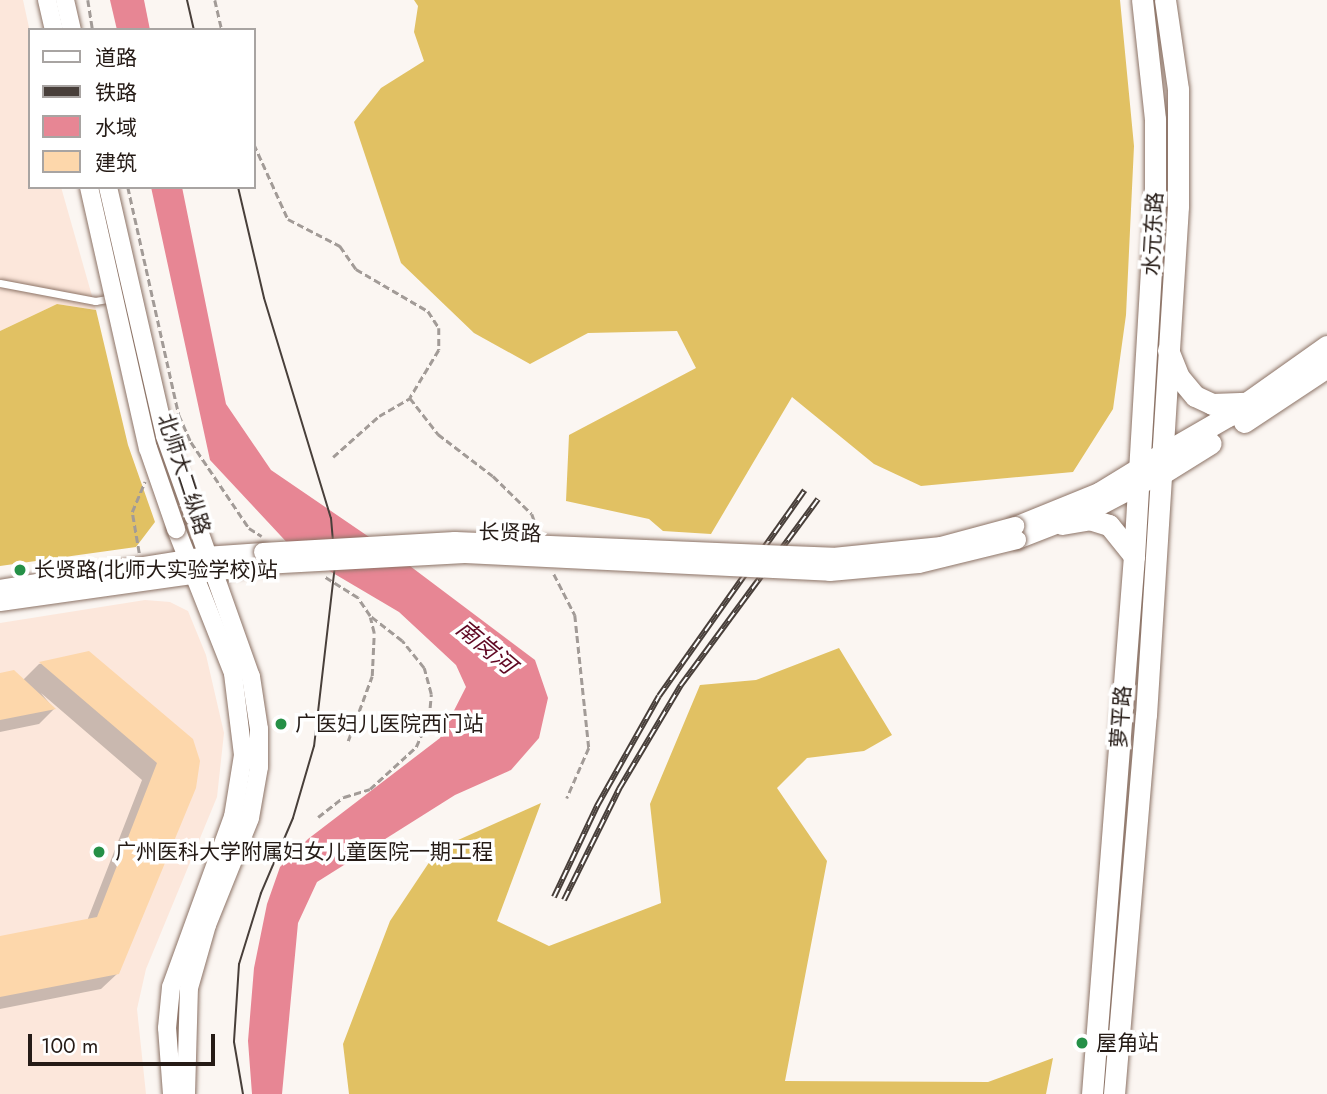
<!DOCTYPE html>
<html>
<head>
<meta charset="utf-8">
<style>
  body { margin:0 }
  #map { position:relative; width:1327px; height:1094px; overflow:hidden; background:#fbf6f2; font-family:Jost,"Noto Sans SC",sans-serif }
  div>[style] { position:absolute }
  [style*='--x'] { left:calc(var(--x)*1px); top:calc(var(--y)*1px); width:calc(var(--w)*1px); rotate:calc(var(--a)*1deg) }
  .built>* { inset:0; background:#fce7db }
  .forest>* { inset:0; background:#e1c163 }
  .water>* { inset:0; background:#e78694 }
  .shadow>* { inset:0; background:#0003 }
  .building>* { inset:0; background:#fdd7ab }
  .path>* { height:2.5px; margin-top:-1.25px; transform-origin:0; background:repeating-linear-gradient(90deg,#a29b97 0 7px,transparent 0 10.5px) }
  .roads { filter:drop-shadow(0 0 2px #8c7366) drop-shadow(0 0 2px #8c7366) }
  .service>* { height:7px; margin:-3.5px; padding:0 3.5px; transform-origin:3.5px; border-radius:3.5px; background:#fff }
  .tertiary>* { height:18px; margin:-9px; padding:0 9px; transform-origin:9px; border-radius:9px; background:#fff }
  .secondary>* { height:21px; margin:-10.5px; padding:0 10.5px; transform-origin:10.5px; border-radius:10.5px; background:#fff }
  .tram>* { height:2px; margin:-1px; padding:0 1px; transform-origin:1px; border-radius:1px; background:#483f3a }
  .rail>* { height:6px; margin-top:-3px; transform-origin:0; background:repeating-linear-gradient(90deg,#fff 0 10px,#483f3a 0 20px); box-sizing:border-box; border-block:2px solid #483f3a }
  .bridges { filter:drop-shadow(0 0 2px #8c7366) drop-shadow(0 0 2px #8c7366) }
  .tertiary-bridge>* { height:18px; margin:-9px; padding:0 9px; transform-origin:9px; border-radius:9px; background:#fff }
  .dots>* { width:19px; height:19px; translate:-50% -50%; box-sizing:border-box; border:4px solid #fff; border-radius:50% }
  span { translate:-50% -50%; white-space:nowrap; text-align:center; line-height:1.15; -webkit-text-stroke:7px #fff; paint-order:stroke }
  .street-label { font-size:21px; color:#251b16 }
  .poi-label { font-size:21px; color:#251b16 }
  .left { translate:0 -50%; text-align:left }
  .water-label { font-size:23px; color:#600823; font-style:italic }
  .legend { position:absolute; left:28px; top:28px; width:228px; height:161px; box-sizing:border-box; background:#fff; border:2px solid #a8a4a2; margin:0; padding:9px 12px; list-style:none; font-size:21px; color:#251b16 }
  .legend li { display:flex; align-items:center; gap:14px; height:35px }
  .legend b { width:35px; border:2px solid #a8a4a2 }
  .scale { position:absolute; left:28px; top:1034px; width:187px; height:32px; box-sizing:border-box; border:4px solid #251b16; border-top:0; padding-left:9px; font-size:21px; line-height:24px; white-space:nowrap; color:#251b16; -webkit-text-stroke:5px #fff; paint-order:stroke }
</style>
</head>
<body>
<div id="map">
  <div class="built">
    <div style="clip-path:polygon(0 0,23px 0,30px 32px,30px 187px,61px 187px,96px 310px,57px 304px,0 331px)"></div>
    <div style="clip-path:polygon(145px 600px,170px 602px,188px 611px,206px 655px,224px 733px,217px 797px,146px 969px,137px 1009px,146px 1094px,0 1094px,0 623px)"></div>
  </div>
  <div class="forest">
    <div style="clip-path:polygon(414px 0,1120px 0,1134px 146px,1126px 315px,1113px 409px,1073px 472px,921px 486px,874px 464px,792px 397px,711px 534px,663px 531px,649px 519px,566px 501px,569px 435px,696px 368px,677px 331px,588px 333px,530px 364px,474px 333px,401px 263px,354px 122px,381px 88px,424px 61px,414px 32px,418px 6px)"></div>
    <div style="clip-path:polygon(57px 304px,96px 310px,128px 445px,155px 522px,136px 547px,0 566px,0 331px)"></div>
    <div style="clip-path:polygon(839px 648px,892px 735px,864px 751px,807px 758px,777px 788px,827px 861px,785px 1081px,988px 1082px,1053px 1058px,1046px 1094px,349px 1094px,343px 1044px,390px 921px,438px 849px,541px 803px,497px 921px,549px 946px,661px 903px,650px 804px,700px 685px,756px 680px)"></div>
  </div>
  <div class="water">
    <div style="clip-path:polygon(110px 0,144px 0,150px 30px,117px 30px)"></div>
    <div style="clip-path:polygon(151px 187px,182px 187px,226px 404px,271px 470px,394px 554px,535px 660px,548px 698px,539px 738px,511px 770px,455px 795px,317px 882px,298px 923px,282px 1094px,252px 1094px,248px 1041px,254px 968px,267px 904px,280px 867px,308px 839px,440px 738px,466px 687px,456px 665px,399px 612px,294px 550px,210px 460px)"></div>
  </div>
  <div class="shadow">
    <div style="clip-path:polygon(89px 653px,191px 740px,118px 973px,101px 989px,0 1009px,0 938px,87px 921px,142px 780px,41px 693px,54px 709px,39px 724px,0 732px,0 674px,22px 681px,39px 664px)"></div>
  </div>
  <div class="building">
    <div style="clip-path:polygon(89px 651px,193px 739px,200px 761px,196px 788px,119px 974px,0 997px,0 936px,97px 917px,157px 763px,39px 662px)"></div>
    <div style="clip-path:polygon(14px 670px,56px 709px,0 720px,0 673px)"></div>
  </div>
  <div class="path">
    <div style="--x:88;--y:0;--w:30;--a:81"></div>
    <div style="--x:215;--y:0;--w:31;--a:77"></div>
    <div style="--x:254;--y:144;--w:82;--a:65.6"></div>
    <div style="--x:288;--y:219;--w:59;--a:27.4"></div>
    <div style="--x:340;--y:246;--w:28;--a:55"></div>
    <div style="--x:356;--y:269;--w:83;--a:30.3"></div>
    <div style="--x:428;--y:311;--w:20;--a:57"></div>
    <div style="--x:439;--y:328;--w:22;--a:90"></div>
    <div style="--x:439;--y:350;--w:56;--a:121.1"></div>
    <div style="--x:410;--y:398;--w:46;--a:52.1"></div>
    <div style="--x:438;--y:434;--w:69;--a:37.4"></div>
    <div style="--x:493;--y:476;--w:54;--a:44.3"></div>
    <div style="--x:532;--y:514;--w:18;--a:71"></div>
    <div style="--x:128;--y:187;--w:234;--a:77.4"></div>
    <div style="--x:179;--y:415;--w:30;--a:66"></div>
    <div style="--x:191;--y:442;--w:104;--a:56"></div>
    <div style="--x:249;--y:528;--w:15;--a:32"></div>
    <div style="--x:333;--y:457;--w:62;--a:-41.7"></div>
    <div style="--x:379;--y:416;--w:36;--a:-30"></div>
    <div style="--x:139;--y:553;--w:42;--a:-99.7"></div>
    <div style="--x:132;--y:512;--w:33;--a:-67"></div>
    <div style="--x:554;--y:574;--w:46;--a:62.9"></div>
    <div style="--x:575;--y:615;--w:134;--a:84"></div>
    <div style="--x:589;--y:748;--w:55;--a:113.7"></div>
    <div style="--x:348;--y:741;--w:69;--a:-69.7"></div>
    <div style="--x:372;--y:676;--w:43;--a:-87.3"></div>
    <div style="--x:374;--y:633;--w:16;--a:-104"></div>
    <div style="--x:318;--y:817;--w:33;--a:-38"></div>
    <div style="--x:344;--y:797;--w:27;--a:-17"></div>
    <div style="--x:370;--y:789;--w:62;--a:-42.4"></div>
    <div style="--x:416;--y:747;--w:32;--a:-66"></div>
    <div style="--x:429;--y:718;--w:24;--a:-85"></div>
    <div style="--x:431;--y:694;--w:27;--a:-105"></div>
    <div style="--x:424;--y:668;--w:35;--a:-129"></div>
    <div style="--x:402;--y:641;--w:41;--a:-142"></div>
    <div style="--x:370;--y:616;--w:22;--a:-124"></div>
    <div style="--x:358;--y:598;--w:41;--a:-147.8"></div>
  </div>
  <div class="roads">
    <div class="service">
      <div style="--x:0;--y:283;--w:97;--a:10.7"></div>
      <div style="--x:95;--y:301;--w:19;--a:-9"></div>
    </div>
    <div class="tertiary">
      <div style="--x:47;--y:0;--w:31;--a:77"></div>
      <div style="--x:65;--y:0;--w:31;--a:77"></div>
      <div style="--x:1015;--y:526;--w:91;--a:-22"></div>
      <div style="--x:1099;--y:492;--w:46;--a:-31.6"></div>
      <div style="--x:1017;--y:540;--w:77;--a:-21.3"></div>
      <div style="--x:1089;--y:512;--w:78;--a:-27.6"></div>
      <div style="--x:0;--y:589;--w:208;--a:-9.1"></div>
      <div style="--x:205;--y:556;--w:58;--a:-3.9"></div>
      <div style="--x:0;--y:602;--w:267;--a:-8"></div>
      <div style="--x:172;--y:1094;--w:66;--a:-94.3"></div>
      <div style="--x:167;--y:1028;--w:41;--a:-84.4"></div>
      <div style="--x:171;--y:987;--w:181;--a:-70"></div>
      <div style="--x:233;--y:817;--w:63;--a:-80.8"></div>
      <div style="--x:243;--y:755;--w:83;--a:-97"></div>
      <div style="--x:233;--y:673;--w:155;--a:-111.6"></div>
      <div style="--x:186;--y:1094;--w:106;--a:-88.4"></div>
      <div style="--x:189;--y:988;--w:66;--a:-74.1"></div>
      <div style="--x:207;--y:925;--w:115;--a:-68.1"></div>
      <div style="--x:250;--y:818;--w:52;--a:-80"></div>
      <div style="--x:259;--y:767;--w:38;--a:-90"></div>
      <div style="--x:259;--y:729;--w:53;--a:-98.7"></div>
      <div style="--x:251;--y:677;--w:170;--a:-109.6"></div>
    </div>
    <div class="secondary">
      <div style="--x:1168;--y:350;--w:29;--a:68"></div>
      <div style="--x:1179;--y:377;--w:25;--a:50"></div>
      <div style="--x:1195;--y:396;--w:19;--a:25"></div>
      <div style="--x:1212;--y:404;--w:35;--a:-2"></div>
      <div style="--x:1244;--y:422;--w:100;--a:-33.5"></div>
      <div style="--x:1150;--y:461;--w:90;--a:-30"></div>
      <div style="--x:1228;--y:416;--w:121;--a:-35.3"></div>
      <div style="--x:1158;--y:476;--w:62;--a:-31.9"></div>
      <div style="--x:1062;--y:524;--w:27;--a:-10"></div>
      <div style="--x:1089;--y:519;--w:21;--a:17"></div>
      <div style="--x:1109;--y:525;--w:40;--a:51"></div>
      <div style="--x:1092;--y:1094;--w:540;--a:-85.54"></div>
      <div style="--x:1134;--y:556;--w:359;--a:-86.6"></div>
      <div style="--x:1155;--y:198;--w:79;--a:-90"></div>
      <div style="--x:1155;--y:119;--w:120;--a:-96.2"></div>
      <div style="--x:1114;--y:1094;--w:380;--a:-85.2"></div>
      <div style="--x:1146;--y:715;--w:510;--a:-86.4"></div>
      <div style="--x:1178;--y:206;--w:117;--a:-90"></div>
      <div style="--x:1178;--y:89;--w:90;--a:-98.3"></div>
    </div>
  </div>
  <div class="tram">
    <div style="--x:187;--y:0;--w:31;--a:77"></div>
    <div style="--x:238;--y:187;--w:114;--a:76.8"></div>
    <div style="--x:264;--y:298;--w:230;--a:73.1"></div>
    <div style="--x:331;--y:518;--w:47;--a:85.1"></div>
    <div style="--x:335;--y:565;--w:182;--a:96.6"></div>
    <div style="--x:314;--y:746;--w:75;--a:106.3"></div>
    <div style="--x:293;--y:818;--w:82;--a:113.1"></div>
    <div style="--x:261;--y:893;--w:74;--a:107.2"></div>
    <div style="--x:239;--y:964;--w:78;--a:93.7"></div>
    <div style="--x:234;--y:1042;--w:53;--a:80.2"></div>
  </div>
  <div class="rail">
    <div style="--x:554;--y:897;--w:101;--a:-64.7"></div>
    <div style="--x:597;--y:806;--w:126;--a:-60.6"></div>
    <div style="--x:659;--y:696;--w:252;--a:-54.7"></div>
    <div style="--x:564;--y:900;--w:124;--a:-63.6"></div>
    <div style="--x:619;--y:789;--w:121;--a:-59.2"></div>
    <div style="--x:681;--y:685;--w:231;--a:-53.6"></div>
  </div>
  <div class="bridges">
    <div class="tertiary-bridge">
      <div style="--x:89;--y:187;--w:268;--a:77.3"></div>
      <div style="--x:148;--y:448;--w:86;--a:70.9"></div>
      <div style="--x:108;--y:187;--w:255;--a:77.1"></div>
      <div style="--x:165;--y:436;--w:86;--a:70.3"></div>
      <div style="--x:263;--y:552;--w:192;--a:-3.3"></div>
      <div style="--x:455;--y:541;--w:378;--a:2.4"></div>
      <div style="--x:833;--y:557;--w:109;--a:-5.8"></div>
      <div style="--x:941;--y:546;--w:77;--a:-15.1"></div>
      <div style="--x:264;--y:565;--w:201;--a:-3.1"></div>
      <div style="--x:465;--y:554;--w:365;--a:2.8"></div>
      <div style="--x:830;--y:572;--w:89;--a:-5.1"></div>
      <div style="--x:919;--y:564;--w:101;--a:-13.8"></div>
    </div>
  </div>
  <div class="dots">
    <div style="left:20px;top:570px;background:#259047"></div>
    <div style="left:281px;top:724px;background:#259047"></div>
    <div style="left:99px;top:852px;background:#259047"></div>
    <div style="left:1082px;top:1043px;background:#259047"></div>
  </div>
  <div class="street-label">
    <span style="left:1153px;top:234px;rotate:-87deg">水元东路</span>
    <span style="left:184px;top:474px;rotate:72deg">北师大二纵路</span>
    <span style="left:510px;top:533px;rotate:2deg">长贤路</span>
    <span style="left:1121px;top:717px;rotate:-86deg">萝平路</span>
  </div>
  <div class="poi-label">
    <span class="left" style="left:34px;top:570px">长贤路(北师大实验学校)站</span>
    <span class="left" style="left:295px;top:724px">广医妇儿医院西门站</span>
    <span class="left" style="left:115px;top:852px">广州医科大学附属妇女儿童医院一期工程</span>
    <span class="left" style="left:1096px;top:1043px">屋角站</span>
  </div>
  <div class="water-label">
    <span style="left:486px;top:647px;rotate:40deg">南岗河</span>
  </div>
  <ul class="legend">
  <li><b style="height:9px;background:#fff"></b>道路</li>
  <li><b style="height:9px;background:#483f3a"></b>铁路</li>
  <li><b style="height:19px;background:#e78694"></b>水域</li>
  <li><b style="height:19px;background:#fdd7ab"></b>建筑</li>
  </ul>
  <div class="scale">100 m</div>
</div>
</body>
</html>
